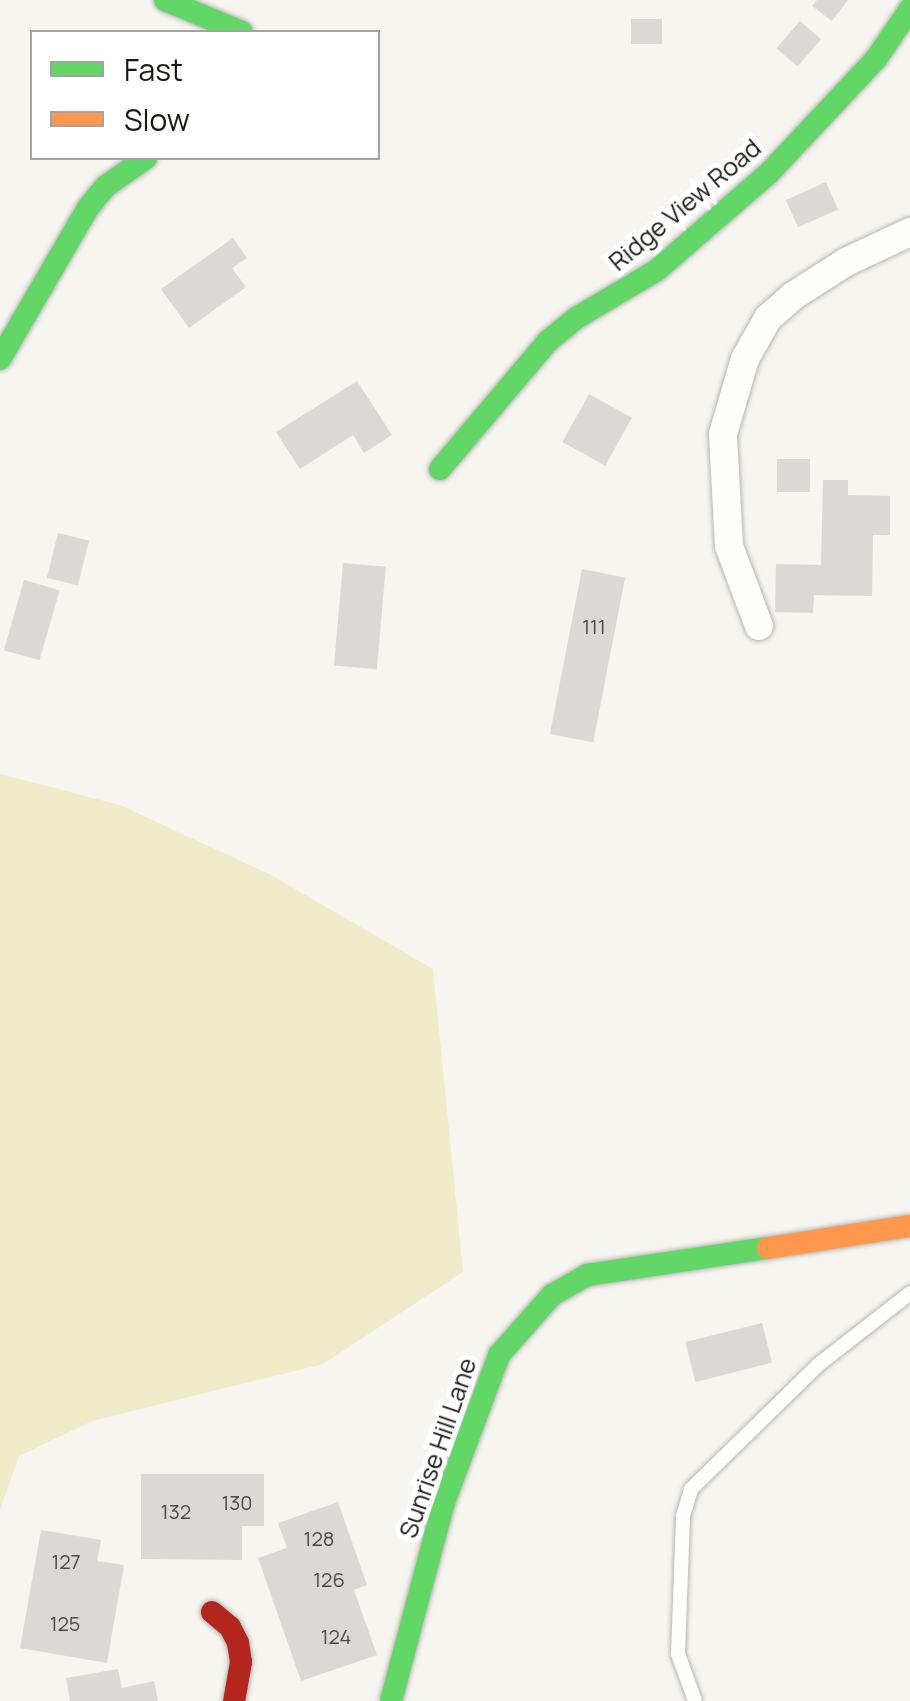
<!DOCTYPE html>
<html>
<head>
<meta charset="utf-8">
<style>
  body { margin:0 }
  #map { position:relative; width:910px; height:1701px; overflow:hidden; background:#f6f5f0; font-family:Manrope,sans-serif }
  div>[style] { position:absolute }
  [style*='--x'] { left:calc(var(--x)*1px); top:calc(var(--y)*1px); width:calc(var(--w)*1px); rotate:calc(var(--a)*1deg) }
  .green>* { inset:0; background:#f0ebc8 }
  .building>* { inset:0; background:#dad9d5; transform-origin:0 0 }
  .roads { filter:drop-shadow(0 0 2px #b6b6b2) drop-shadow(0 0 2px #b6b6b2) }
  .lane>* { height:14px; margin:-7px; padding:0 7px; transform-origin:7px; border-radius:7px; background:#fefefd }
  .street>* { height:28px; margin:-14px; padding:0 14px; transform-origin:14px; border-radius:14px; background:#fefefd }
  .fast>* { height:22px; margin:-11px; padding:0 11px; transform-origin:11px; border-radius:11px; background:#63d668 }
  .slow>* { height:22px; margin:-11px; padding:0 11px; transform-origin:11px; border-radius:11px; background:#ff974d }
  .jam>* { height:22px; margin:-11px; padding:0 11px; transform-origin:11px; border-radius:11px; background:#b3261e }
  span { translate:-50% -50%; white-space:nowrap; text-align:center; line-height:1.15; -webkit-text-stroke:10px #fff; paint-order:stroke }
  .number-label { font-size:20px; color:#4a4a46 }
  .number-label span { -webkit-text-stroke-width:0 }
  .street-label { font-size:25px; color:#1a1a17 }
  .legend { position:absolute; left:30px; top:30px; width:350px; height:130px; box-sizing:border-box; background:#fff; border:2px solid #a3a3a2; margin:0; padding:12px 18px; list-style:none; font-size:30px; color:#1a1a17 }
  .legend li { display:flex; align-items:center; gap:20px; height:50px }
  .legend b { width:50px; border:2px solid #a3a3a2 }
</style>
</head>
<body>
<div id="map">
  <div class="green">
    <div style="clip-path:polygon(0 774px,120px 805px,271px 875px,433px 969px,463px 1272px,323px 1364px,92px 1421px,19px 1456px,0 1510px)"></div>
  </div>
  <div class="building">
    <div style="clip-path:polygon(817px 0,848px 0,832px 21px,812px 6px)"></div>
    <div style="left:631px;top:19px;width:31px;height:25px"></div>
    <div style="left:800px;top:21px;width:28px;height:36px;rotate:41deg"></div>
    <div style="left:826px;top:182px;width:30px;height:44px;rotate:66deg"></div>
    <div style="clip-path:polygon(233px 238px,247px 258px,232px 268px,246px 287px,189px 328px,161px 289px)"></div>
    <div style="clip-path:polygon(357px 381px,392px 435px,364px 453px,353px 435px,300px 469px,276px 432px)"></div>
    <div style="left:589px;top:394px;width:49px;height:55px;rotate:29deg"></div>
    <div style="left:777px;top:459px;width:33px;height:33px"></div>
    <div style="clip-path:polygon(823px 480px,848px 480px,848px 495px,890px 496px,890px 535px,873px 535px,872px 596px,814px 595px,813px 613px,775px 612px,776px 564px,821px 565px)"></div>
    <div style="left:58px;top:533px;width:32px;height:46px;rotate:14deg"></div>
    <div style="left:343px;top:563px;width:43px;height:103px;rotate:5deg"></div>
    <div style="left:582px;top:569px;width:44px;height:168px;rotate:11deg"></div>
    <div style="left:24px;top:580px;width:37px;height:73px;rotate:16deg"></div>
    <div style="left:762px;top:1323px;width:41px;height:79px;rotate:76deg"></div>
    <div style="clip-path:polygon(141px 1474px,264px 1474px,264px 1526px,242px 1526px,242px 1560px,141px 1559px)"></div>
    <div style="clip-path:polygon(338px 1502px,367px 1585px,354px 1590px,377px 1655px,301px 1681px,258px 1558px,287px 1548px,278px 1523px)"></div>
    <div style="clip-path:polygon(41px 1530px,101px 1540px,97px 1561px,124px 1565px,107px 1663px,20px 1648px)"></div>
    <div style="clip-path:polygon(118px 1669px,122px 1688px,154px 1681px,158px 1701px,70px 1701px,66px 1678px)"></div>
  </div>
  <div class="roads">
    <div class="lane">
      <div style="--x:695;--y:1701;--w:50;--a:-109.9"></div>
      <div style="--x:678;--y:1654;--w:138;--a:-87.9"></div>
      <div style="--x:683;--y:1516;--w:28;--a:-73"></div>
      <div style="--x:691;--y:1489;--w:177;--a:-44.3"></div>
      <div style="--x:818;--y:1365;--w:117;--a:-38"></div>
    </div>
    <div class="street">
      <div style="--x:759;--y:626;--w:85;--a:-110.6"></div>
      <div style="--x:729;--y:546;--w:112;--a:-93.1"></div>
      <div style="--x:723;--y:434;--w:78;--a:-73.7"></div>
      <div style="--x:745;--y:359;--w:47;--a:-60.7"></div>
      <div style="--x:768;--y:318;--w:33;--a:-41"></div>
      <div style="--x:793;--y:296;--w:63;--a:-32.7"></div>
      <div style="--x:846;--y:262;--w:71;--a:-25.1"></div>
    </div>
    <div class="fast">
      <div style="--x:165;--y:0;--w:83;--a:22.6"></div>
      <div style="--x:0;--y:359;--w:175;--a:-59.8"></div>
      <div style="--x:88;--y:208;--w:28;--a:-51"></div>
      <div style="--x:106;--y:186;--w:49;--a:-35"></div>
      <div style="--x:440;--y:469;--w:167;--a:-49.8"></div>
      <div style="--x:548;--y:341;--w:38;--a:-39"></div>
      <div style="--x:578;--y:317;--w:92;--a:-30.7"></div>
      <div style="--x:657;--y:270;--w:148;--a:-40.9"></div>
      <div style="--x:769;--y:173;--w:156;--a:-46.8"></div>
      <div style="--x:876;--y:59;--w:60;--a:-55.8"></div>
      <div style="--x:391;--y:1701;--w:203;--a:-75.1"></div>
      <div style="--x:443;--y:1505;--w:160;--a:-69.5"></div>
      <div style="--x:499;--y:1355;--w:80;--a:-48.5"></div>
      <div style="--x:552;--y:1295;--w:40;--a:-29.7"></div>
      <div style="--x:587;--y:1275;--w:183;--a:-8.5"></div>
    </div>
    <div class="slow">
      <div style="--x:768;--y:1248;--w:144;--a:-8.8"></div>
    </div>
    <div class="jam">
      <div style="--x:212;--y:1612;--w:23;--a:40"></div>
      <div style="--x:230;--y:1627;--w:18;--a:63"></div>
      <div style="--x:238;--y:1643;--w:19;--a:81"></div>
      <div style="--x:241;--y:1662;--w:40;--a:100"></div>
    </div>
  </div>
  <div class="number-label">
    <span style="left:594px;top:626px">111</span>
    <span style="left:237px;top:1502px">130</span>
    <span style="left:176px;top:1511px">132</span>
    <span style="left:319px;top:1538px">128</span>
    <span style="left:66px;top:1561px">127</span>
    <span style="left:329px;top:1579px">126</span>
    <span style="left:65px;top:1623px">125</span>
    <span style="left:336px;top:1636px">124</span>
  </div>
  <div class="street-label">
    <span style="left:685px;top:205px;rotate:-40deg">Ridge View Road</span>
    <span style="left:438px;top:1448px;rotate:-71deg">Sunrise Hill Lane</span>
  </div>
  <ul class="legend">
  <li><b style="height:12px;background:#63d668"></b>Fast</li>
  <li><b style="height:12px;background:#ff974d"></b>Slow</li>
  </ul>
</div>
</body>
</html>
